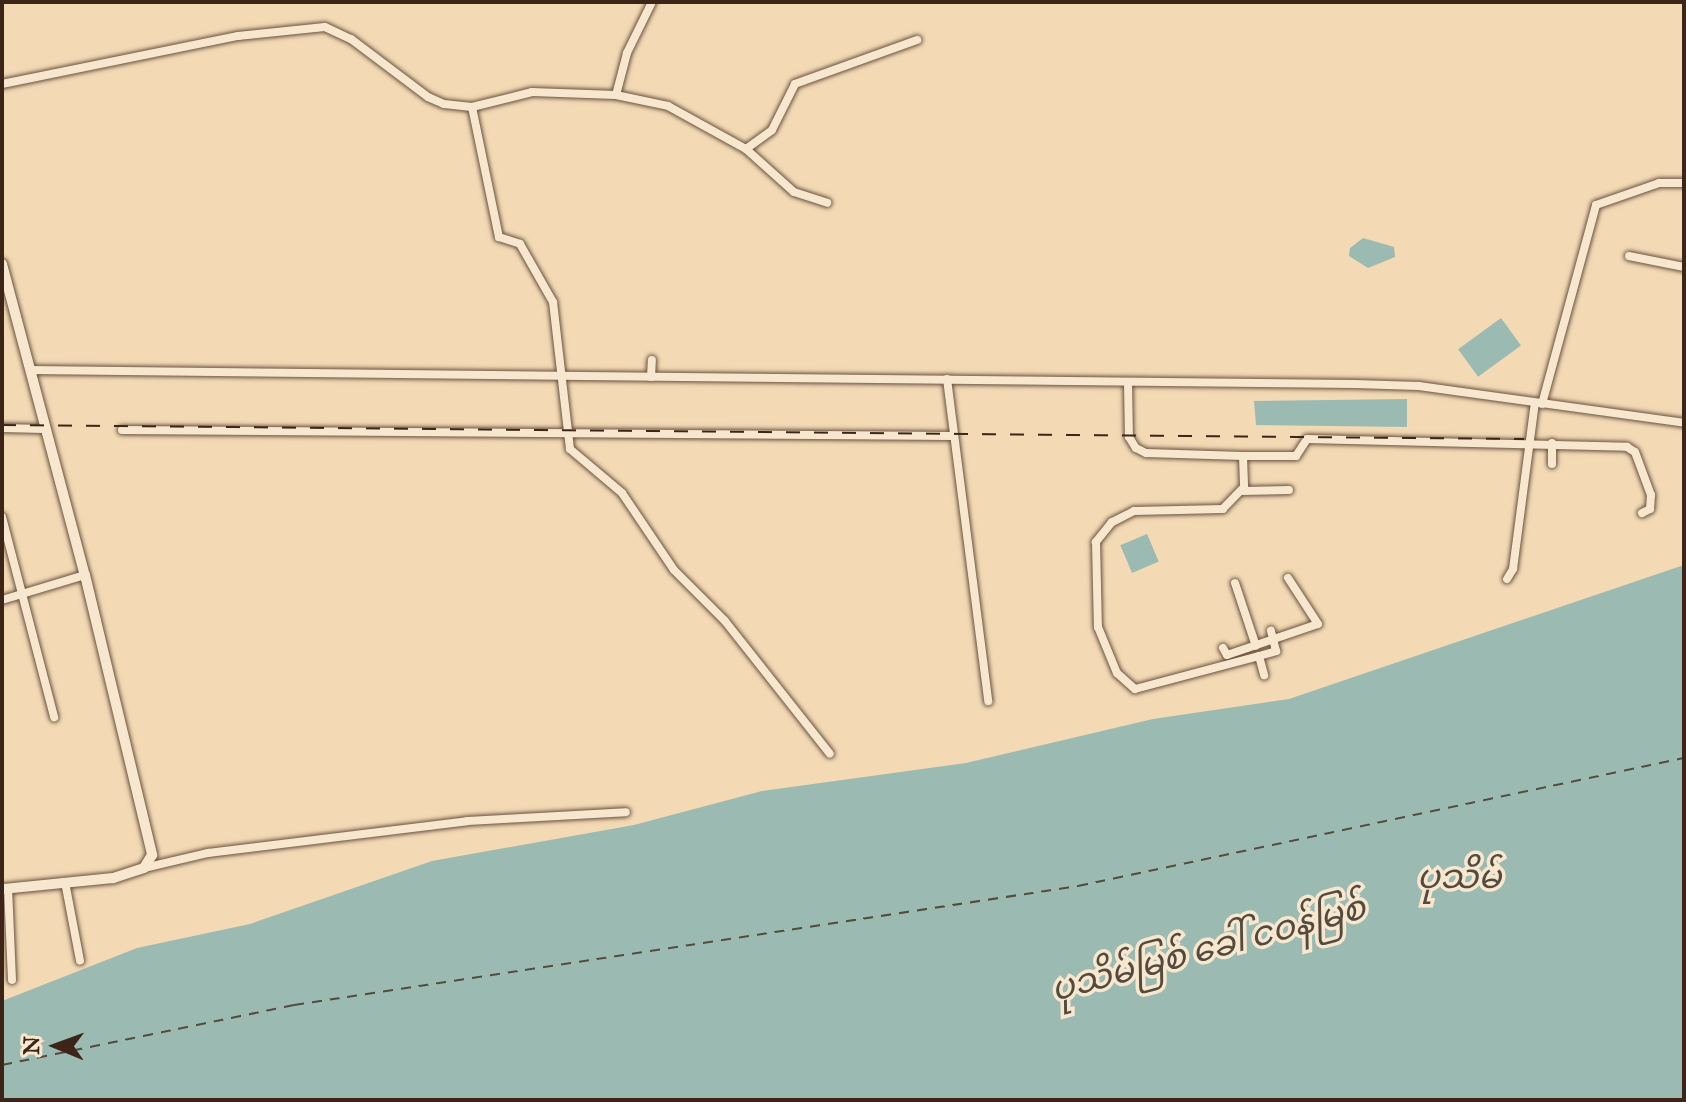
<!DOCTYPE html>
<html>
<head>
<meta charset="utf-8">
<style>
  body { margin:0 }
  #map { position:relative; width:1686px; height:1102px; overflow:hidden; background:#f3dab5; font-family:"IM FELL Great Primer","Noto Sans Myanmar",serif }
  div>[style] { position:absolute }
  [style*='--x'] { left:calc(var(--x)*1px); top:calc(var(--y)*1px); width:calc(var(--w)*1px); rotate:calc(var(--a)*1deg) }
  .water>* { inset:0; background:#9bbab1; transform-origin:0 0 }
  .ferry>* { height:2px; margin-top:-1px; transform-origin:0; background:repeating-linear-gradient(90deg,#544a3e 0 10px,transparent 0 18px) }
  .roads { filter:drop-shadow(0 0 2px #6a523f) drop-shadow(0 0 2px #6a523f) }
  .minor>* { height:8px; margin:-4px; padding:0 4px; transform-origin:4px; border-radius:4px; background:#f7e7cf }
  .tertiary>* { height:10px; margin:-5px; padding:0 5px; transform-origin:5px; border-radius:5px; background:#f7e7cf }
  .rail>* { height:2px; margin-top:-1px; transform-origin:0; background:repeating-linear-gradient(90deg,#3c2518 0 14px,transparent 0 28px) }
  span { translate:-50% -50%; white-space:nowrap; text-align:center; line-height:1.15; -webkit-text-stroke:7px #f7e7cf; paint-order:stroke }
  .water-label { font-size:34px; color:#544a3e; font-style:italic }
  .frame { position:absolute; inset:0; border:4px solid #3c2518; pointer-events:none }
  .north { position:absolute; left:16px; top:1006px; width:80px; height:80px; -webkit-text-stroke:6px #f7e7cf; paint-order:stroke; rotate:271deg; font-size:22px; font-weight:700; line-height:32px; text-align:center; color:#3c2518 }
  .north::after { content:''; display:block; margin:auto; width:28px; height:36px; background:#3c2518; clip-path:polygon(50% 0,100% 100%,50% 72%,0 100%) }
</style>
</head>
<body>
<div id="map">
  <div class="water">
    <div style="clip-path:polygon(1363px 238px,1394px 247px,1395px 257px,1368px 268px,1349px 256px,1350px 248px)"></div>
    <div style="left:1501px;top:318px;width:34px;height:53px;rotate:54deg"></div>
    <div style="clip-path:polygon(1407px 399px,1407px 427px,1256px 425px,1254px 401px)"></div>
    <div style="left:1147px;top:534px;width:30px;height:29px;rotate:67deg"></div>
    <div style="clip-path:polygon(1684px 565px,1684px 1100px,2px 1100px,2px 1001px,137px 948px,250px 924px,432px 861px,634px 825px,762px 791px,966px 763px,1153px 719px,1289px 699px)"></div>
  </div>
  <div class="ferry">
    <div style="--x:2;--y:1065;--w:298;--a:-11.6"></div>
    <div style="--x:294;--y:1005;--w:793;--a:-8.63"></div>
    <div style="--x:1078;--y:886;--w:619;--a:-11.93"></div>
  </div>
  <div class="roads">
    <div class="minor">
      <div style="--x:2;--y:84;--w:241;--a:-11.5"></div>
      <div style="--x:238;--y:36;--w:87;--a:-5.9"></div>
      <div style="--x:325;--y:27;--w:29;--a:25"></div>
      <div style="--x:351;--y:39;--w:96;--a:37"></div>
      <div style="--x:428;--y:97;--w:17;--a:24"></div>
      <div style="--x:444;--y:104;--w:28;--a:6"></div>
      <div style="--x:472;--y:107;--w:62;--a:-14"></div>
      <div style="--x:532;--y:92;--w:84;--a:2"></div>
      <div style="--x:616;--y:95;--w:53;--a:11.9"></div>
      <div style="--x:668;--y:106;--w:89;--a:28.9"></div>
      <div style="--x:746;--y:149;--w:64;--a:41.9"></div>
      <div style="--x:794;--y:192;--w:35;--a:18"></div>
      <div style="--x:616;--y:95;--w:43;--a:-75.3"></div>
      <div style="--x:627;--y:53;--w:57;--a:-63.9"></div>
      <div style="--x:472;--y:107;--w:133;--a:78.3"></div>
      <div style="--x:499;--y:237;--w:22;--a:18"></div>
      <div style="--x:520;--y:244;--w:67;--a:60.4"></div>
      <div style="--x:553;--y:302;--w:148;--a:83.4"></div>
      <div style="--x:570;--y:449;--w:68;--a:40.2"></div>
      <div style="--x:622;--y:493;--w:93;--a:56"></div>
      <div style="--x:674;--y:570;--w:72;--a:45"></div>
      <div style="--x:725;--y:621;--w:169;--a:51.7"></div>
      <div style="--x:746;--y:149;--w:32;--a:-36"></div>
      <div style="--x:772;--y:130;--w:51;--a:-63.4"></div>
      <div style="--x:795;--y:84;--w:130;--a:-19.8"></div>
      <div style="--x:1629;--y:256;--w:56;--a:11.3"></div>
      <div style="--x:30;--y:370;--w:1325;--a:0.61"></div>
      <div style="--x:1355;--y:384;--w:64;--a:1.8"></div>
      <div style="--x:1419;--y:386;--w:268;--a:7.9"></div>
      <div style="--x:651;--y:377;--w:17;--a:-87"></div>
      <div style="--x:947;--y:379;--w:325;--a:82.7"></div>
      <div style="--x:1128;--y:382;--w:55;--a:89"></div>
      <div style="--x:1129;--y:437;--w:13;--a:58"></div>
      <div style="--x:1136;--y:448;--w:11;--a:27"></div>
      <div style="--x:1146;--y:453;--w:97;--a:1.8"></div>
      <div style="--x:1243;--y:456;--w:31;--a:88"></div>
      <div style="--x:1244;--y:487;--w:30;--a:134"></div>
      <div style="--x:1223;--y:509;--w:89;--a:178.7"></div>
      <div style="--x:1134;--y:511;--w:25;--a:153"></div>
      <div style="--x:1112;--y:522;--w:26;--a:129"></div>
      <div style="--x:1096;--y:542;--w:85;--a:88.7"></div>
      <div style="--x:1098;--y:627;--w:50;--a:67.6"></div>
      <div style="--x:1117;--y:673;--w:24;--a:42"></div>
      <div style="--x:1135;--y:689;--w:128;--a:-14.9"></div>
      <div style="--x:1259;--y:656;--w:18;--a:-16"></div>
      <div style="--x:1276;--y:651;--w:21;--a:-104"></div>
      <div style="--x:1542;--y:404;--w:206;--a:-74.8"></div>
      <div style="--x:1596;--y:205;--w:67;--a:-19.2"></div>
      <div style="--x:1659;--y:183;--w:25;--a:0"></div>
      <div style="--x:2;--y:428;--w:42;--a:1.4"></div>
      <div style="--x:122;--y:430;--w:831;--a:0.41"></div>
      <div style="--x:1243;--y:456;--w:53;--a:0"></div>
      <div style="--x:1296;--y:456;--w:20;--a:-57"></div>
      <div style="--x:1307;--y:439;--w:320;--a:1.4"></div>
      <div style="--x:1627;--y:447;--w:9;--a:32"></div>
      <div style="--x:1635;--y:452;--w:46;--a:69.6"></div>
      <div style="--x:1651;--y:495;--w:14;--a:94"></div>
      <div style="--x:1650;--y:509;--w:9;--a:153"></div>
      <div style="--x:1552;--y:464;--w:21;--a:-90"></div>
      <div style="--x:1243;--y:491;--w:46;--a:-1.2"></div>
      <div style="--x:2;--y:517;--w:207;--a:75.4"></div>
      <div style="--x:1507;--y:579;--w:12;--a:-59"></div>
      <div style="--x:1513;--y:569;--w:167;--a:-82.5"></div>
      <div style="--x:1235;--y:583;--w:66;--a:71.6"></div>
      <div style="--x:2;--y:600;--w:87;--a:-16.8"></div>
      <div style="--x:1223;--y:648;--w:8;--a:60"></div>
      <div style="--x:1227;--y:655;--w:96;--a:-18.8"></div>
      <div style="--x:1318;--y:624;--w:55;--a:-123.1"></div>
      <div style="--x:1259;--y:656;--w:20;--a:75"></div>
      <div style="--x:144;--y:868;--w:66;--a:-13.2"></div>
      <div style="--x:208;--y:853;--w:261;--a:-7"></div>
      <div style="--x:467;--y:821;--w:159;--a:-3.2"></div>
      <div style="--x:65;--y:882;--w:80;--a:79.2"></div>
      <div style="--x:8;--y:888;--w:92;--a:87.5"></div>
    </div>
    <div class="tertiary">
      <div style="--x:2;--y:264;--w:322;--a:75.1"></div>
      <div style="--x:85;--y:575;--w:288;--a:76.5"></div>
      <div style="--x:152;--y:855;--w:15;--a:122"></div>
      <div style="--x:144;--y:868;--w:33;--a:162"></div>
      <div style="--x:113;--y:878;--w:112;--a:174.3"></div>
    </div>
  </div>
  <div class="rail">
    <div style="--x:2;--y:425;--w:1522;--a:0.53"></div>
  </div>
  <div class="water-label">
    <span style="left:1459px;top:877px">ပုသိမ်</span>
    <span style="left:1208px;top:948px;rotate:-15deg">ပုသိမ်မြစ် ခေါ် ငဝန်မြစ်</span>
  </div>
  <div class="frame"></div>
  <div class="north">N</div>
</div>
</body>
</html>
